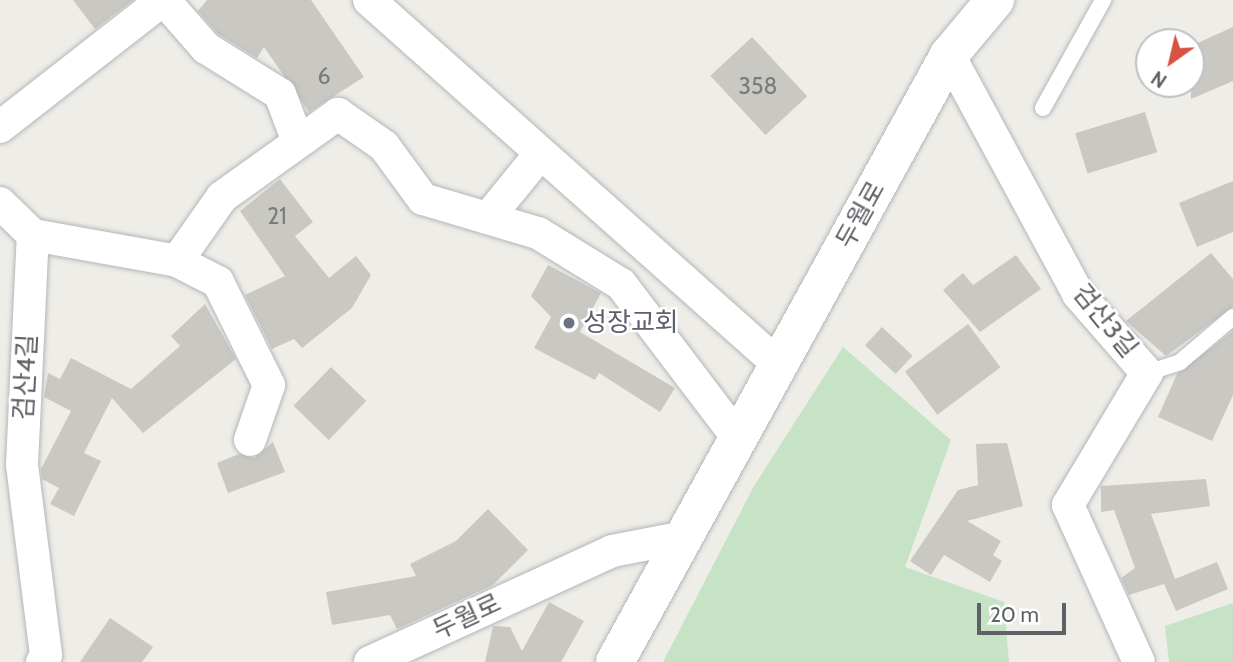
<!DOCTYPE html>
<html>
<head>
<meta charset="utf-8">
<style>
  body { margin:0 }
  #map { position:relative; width:1233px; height:662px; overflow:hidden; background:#efede7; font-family:Cabin,"Noto Sans KR",sans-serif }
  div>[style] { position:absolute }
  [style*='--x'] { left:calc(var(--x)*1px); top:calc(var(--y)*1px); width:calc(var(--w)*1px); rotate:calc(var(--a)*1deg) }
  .green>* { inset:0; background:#c6e3c6 }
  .building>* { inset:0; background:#cac8c3; transform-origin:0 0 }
  .roads { filter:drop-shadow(0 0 2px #b4b6ba) drop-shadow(0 0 2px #b4b6ba) }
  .lane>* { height:16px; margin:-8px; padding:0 8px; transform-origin:8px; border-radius:8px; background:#fff }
  .street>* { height:32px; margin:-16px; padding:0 16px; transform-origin:16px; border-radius:16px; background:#fff }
  .secondary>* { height:38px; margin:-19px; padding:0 19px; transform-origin:19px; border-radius:19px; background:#fff }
  .dots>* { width:19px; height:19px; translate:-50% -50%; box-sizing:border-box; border:4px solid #fff; border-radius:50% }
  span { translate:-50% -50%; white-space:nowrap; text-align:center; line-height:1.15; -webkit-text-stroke:5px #fff; paint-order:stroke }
  .number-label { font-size:23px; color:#797b7c }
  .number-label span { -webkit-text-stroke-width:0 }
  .street-label { font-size:26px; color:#5e6165 }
  .worship-label { font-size:26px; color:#5b616d }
  .left { translate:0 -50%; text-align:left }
  .north { position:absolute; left:1135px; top:28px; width:70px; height:70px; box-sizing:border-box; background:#fff; border:2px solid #bfc0c1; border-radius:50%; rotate:214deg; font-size:19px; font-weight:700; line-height:28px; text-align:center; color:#5e6165 }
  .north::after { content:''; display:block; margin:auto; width:24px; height:32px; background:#d85143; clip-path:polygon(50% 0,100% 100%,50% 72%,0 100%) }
  .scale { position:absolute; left:977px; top:603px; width:89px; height:32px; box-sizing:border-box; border:4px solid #5e6165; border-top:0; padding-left:9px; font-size:21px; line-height:24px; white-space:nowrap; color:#5e6165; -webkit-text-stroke:5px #fff; paint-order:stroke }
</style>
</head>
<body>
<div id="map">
  <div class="green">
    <div style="clip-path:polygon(843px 347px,951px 440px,905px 567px,1004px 602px,1009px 662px,663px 662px,754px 486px)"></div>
    <div style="clip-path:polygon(1233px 603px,1233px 662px,1169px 662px,1165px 626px)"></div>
  </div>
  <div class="building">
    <div style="clip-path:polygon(73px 0,133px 0,95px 29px)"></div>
    <div style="clip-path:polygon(207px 0,311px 0,364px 77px,309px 112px,264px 47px,257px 58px,218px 34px,198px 11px)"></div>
    <div style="clip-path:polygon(1233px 27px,1233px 81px,1191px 99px,1191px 46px)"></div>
    <div style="left:752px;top:37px;width:81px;height:57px;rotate:47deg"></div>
    <div style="left:1145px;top:112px;width:42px;height:73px;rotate:73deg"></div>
    <div style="clip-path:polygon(280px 179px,313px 222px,295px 236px,329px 278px,356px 256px,371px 275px,352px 308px,302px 348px,294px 339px,272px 349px,245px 295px,285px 276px,240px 211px)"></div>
    <div style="clip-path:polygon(1233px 181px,1233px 232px,1197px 247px,1179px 203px)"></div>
    <div style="clip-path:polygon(1211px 253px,1233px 279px,1233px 307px,1166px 356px,1126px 321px)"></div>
    <div style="clip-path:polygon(1016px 255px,1041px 289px,980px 332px,943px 290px,963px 273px,973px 285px)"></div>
    <div style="clip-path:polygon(548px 265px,601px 293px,580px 332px,675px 388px,660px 412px,599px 373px,595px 380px,534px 348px,551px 317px,531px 296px)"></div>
    <div style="clip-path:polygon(205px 304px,236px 359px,143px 433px,112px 398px,84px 453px,101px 461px,74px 516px,50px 504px,59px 488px,42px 479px,41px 469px,71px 411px,44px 397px,48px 373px,60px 379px,71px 358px,131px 389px,180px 346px,171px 336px)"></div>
    <div style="left:968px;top:324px;width:54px;height:79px;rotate:53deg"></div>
    <div style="left:882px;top:327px;width:42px;height:25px;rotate:43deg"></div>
    <div style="clip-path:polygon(1233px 331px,1233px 395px,1212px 441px,1158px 417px,1177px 374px)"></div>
    <div style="left:331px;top:367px;width:49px;height:54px;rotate:44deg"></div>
    <div style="clip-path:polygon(273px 442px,285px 472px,228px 493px,217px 463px,239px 454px,254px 458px)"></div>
    <div style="clip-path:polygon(1007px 443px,1023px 506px,967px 521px,1001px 541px,993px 555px,1002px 561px,990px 582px,944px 555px,931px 575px,910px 561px,958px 490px,978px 485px,976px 444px)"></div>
    <div style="clip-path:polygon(1206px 479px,1210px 506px,1151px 514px,1175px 579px,1217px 562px,1228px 589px,1176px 611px,1164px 584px,1129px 595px,1121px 578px,1135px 568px,1114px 510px,1101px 512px,1101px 486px)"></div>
    <div style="clip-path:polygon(488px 509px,528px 550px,493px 585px,397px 629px,390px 615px,332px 625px,326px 592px,416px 576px,410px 564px,456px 541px)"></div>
    <div style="clip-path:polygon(549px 602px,584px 621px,561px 662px,485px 662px,493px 626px,510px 627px,522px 651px)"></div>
    <div style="clip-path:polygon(110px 618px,153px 647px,142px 662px,80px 662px)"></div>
  </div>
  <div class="roads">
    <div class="lane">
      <div style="--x:1043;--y:108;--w:124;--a:-60.9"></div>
      <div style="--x:1147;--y:373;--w:35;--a:-18"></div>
      <div style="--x:1180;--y:362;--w:70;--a:-40.3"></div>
    </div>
    <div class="street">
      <div style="--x:164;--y:0;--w:64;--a:48.8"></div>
      <div style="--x:206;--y:48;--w:87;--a:31.9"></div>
      <div style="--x:280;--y:94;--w:51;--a:69.4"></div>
      <div style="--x:369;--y:0;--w:548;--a:41.67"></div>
      <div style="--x:949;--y:55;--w:272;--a:61.6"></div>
      <div style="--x:1078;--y:294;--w:105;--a:48.9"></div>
      <div style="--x:1147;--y:373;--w:154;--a:120.9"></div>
      <div style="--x:1068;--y:505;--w:172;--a:65.7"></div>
      <div style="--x:0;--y:127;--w:203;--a:-38"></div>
      <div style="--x:0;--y:203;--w:46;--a:44.1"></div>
      <div style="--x:488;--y:218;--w:82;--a:-50.9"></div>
      <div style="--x:177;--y:261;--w:46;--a:27.1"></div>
      <div style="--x:218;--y:282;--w:115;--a:63.7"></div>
      <div style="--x:269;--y:385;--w:58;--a:109.1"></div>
      <div style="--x:42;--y:662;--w:8;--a:-60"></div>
      <div style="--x:46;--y:655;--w:192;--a:-97.2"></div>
      <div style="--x:22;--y:465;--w:230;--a:-87.3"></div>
      <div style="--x:33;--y:235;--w:146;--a:10.2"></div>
      <div style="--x:177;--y:261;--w:78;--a:-54.9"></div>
      <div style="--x:222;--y:197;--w:143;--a:-35.6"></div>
      <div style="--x:338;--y:114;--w:56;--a:34.8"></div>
      <div style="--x:384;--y:146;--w:66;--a:53.7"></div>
      <div style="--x:423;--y:199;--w:120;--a:16.5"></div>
      <div style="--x:538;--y:233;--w:97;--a:31.6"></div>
      <div style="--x:621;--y:284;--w:193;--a:52.8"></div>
      <div style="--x:370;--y:662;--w:266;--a:-24.6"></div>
      <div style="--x:612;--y:551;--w:74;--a:-10.9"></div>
    </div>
    <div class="secondary">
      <div style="--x:615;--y:662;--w:693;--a:-61.18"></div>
      <div style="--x:949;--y:55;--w:72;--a:-50.1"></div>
    </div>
  </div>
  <div class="dots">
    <div style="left:569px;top:323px;background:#6b7280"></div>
  </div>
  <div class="number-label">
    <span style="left:324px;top:76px">6</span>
    <span style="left:758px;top:86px">358</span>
    <span style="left:277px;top:216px">21</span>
  </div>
  <div class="street-label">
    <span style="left:861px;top:215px;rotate:-61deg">두월로</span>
    <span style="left:1105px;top:321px;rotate:51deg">검산3길</span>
    <span style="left:26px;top:377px;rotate:-87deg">검산4길</span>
    <span style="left:467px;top:617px;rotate:-25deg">두월로</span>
  </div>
  <div class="worship-label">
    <span class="left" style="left:583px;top:323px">성장교회</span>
  </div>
  <div class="north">N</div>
  <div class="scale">20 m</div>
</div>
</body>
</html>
